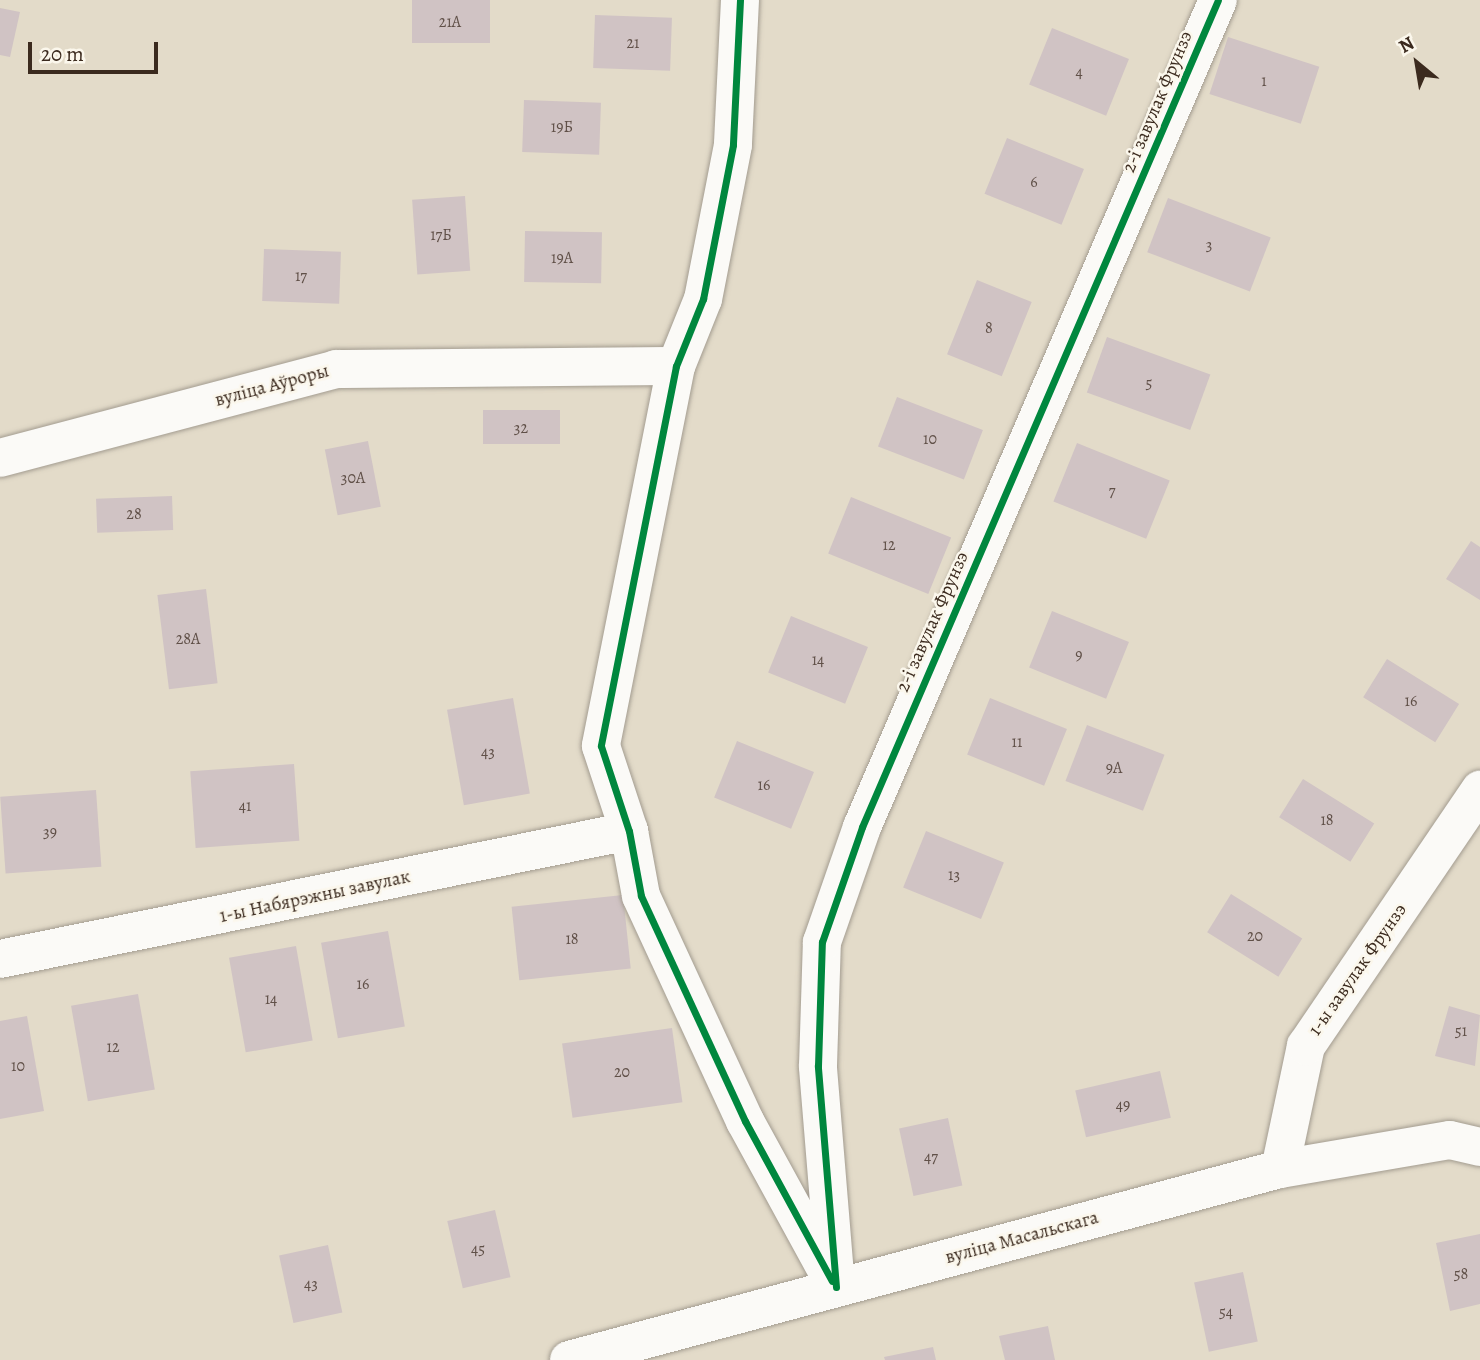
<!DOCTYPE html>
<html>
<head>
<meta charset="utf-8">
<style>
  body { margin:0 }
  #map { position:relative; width:1480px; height:1360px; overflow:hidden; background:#e3dbc9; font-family:Alegreya,serif }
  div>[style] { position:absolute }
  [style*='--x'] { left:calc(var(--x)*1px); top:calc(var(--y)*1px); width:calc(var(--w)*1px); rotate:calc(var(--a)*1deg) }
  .building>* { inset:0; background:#d0c3c4; transform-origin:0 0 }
  .roads { filter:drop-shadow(0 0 2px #a39c90) drop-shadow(0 0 2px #a39c90) }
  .minor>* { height:38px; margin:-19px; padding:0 19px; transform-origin:19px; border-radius:19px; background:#fbfaf7 }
  .cycleway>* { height:7px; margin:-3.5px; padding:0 3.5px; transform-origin:3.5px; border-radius:3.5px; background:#00873e }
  span { translate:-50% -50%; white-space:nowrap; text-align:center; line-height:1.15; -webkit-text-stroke:5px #fbf7ec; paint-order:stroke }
  .number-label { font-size:16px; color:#605048 }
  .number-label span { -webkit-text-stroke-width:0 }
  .street-label { font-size:19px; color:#3b2a1e }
  .north { position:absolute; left:1382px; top:28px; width:70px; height:70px; -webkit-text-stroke:5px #fbf7ec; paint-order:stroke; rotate:330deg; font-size:19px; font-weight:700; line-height:28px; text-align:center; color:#3b2a1e }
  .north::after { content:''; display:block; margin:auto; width:24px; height:32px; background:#3b2a1e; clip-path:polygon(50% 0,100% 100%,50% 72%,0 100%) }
  .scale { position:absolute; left:28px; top:42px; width:130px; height:32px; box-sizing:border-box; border:4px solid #3b2a1e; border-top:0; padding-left:9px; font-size:21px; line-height:24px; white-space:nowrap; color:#3b2a1e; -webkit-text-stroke:5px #fbf7ec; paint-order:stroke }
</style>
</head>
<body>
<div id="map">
  <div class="building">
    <div style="left:412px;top:0;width:78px;height:43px"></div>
    <div style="clip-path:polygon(0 8px,20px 12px,10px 57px,0 55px)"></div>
    <div style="left:595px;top:15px;width:77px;height:53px;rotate:2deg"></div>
    <div style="left:1052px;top:28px;width:83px;height:61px;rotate:22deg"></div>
    <div style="left:1228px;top:37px;width:96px;height:60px;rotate:18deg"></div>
    <div style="left:524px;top:100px;width:77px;height:52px;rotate:2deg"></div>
    <div style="left:1007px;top:138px;width:83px;height:60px;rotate:22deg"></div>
    <div style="left:465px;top:196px;width:75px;height:53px;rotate:86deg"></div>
    <div style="left:1168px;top:198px;width:110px;height:58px;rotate:21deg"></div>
    <div style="left:525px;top:231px;width:77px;height:51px;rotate:1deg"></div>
    <div style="left:264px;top:249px;width:77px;height:52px;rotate:2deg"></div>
    <div style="left:977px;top:280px;width:59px;height:80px;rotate:22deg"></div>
    <div style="left:1107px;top:337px;width:110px;height:59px;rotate:20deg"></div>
    <div style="left:897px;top:397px;width:92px;height:53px;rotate:21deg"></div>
    <div style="left:560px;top:410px;width:34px;height:77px;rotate:90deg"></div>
    <div style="left:368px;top:441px;width:67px;height:44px;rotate:79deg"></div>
    <div style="left:1077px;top:443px;width:100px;height:63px;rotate:22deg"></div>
    <div style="left:172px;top:496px;width:34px;height:76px;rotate:88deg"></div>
    <div style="left:851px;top:497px;width:108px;height:61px;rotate:22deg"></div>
    <div style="clip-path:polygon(1471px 541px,1480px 547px,1480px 600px,1446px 579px)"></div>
    <div style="left:206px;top:589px;width:95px;height:49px;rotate:83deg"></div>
    <div style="left:1052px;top:611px;width:83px;height:61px;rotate:22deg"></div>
    <div style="left:791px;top:616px;width:83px;height:61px;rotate:22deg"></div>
    <div style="left:1387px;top:659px;width:85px;height:45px;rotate:32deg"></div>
    <div style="left:513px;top:698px;width:97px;height:67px;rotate:80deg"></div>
    <div style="left:990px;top:698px;width:83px;height:61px;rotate:22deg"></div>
    <div style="left:1087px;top:725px;width:83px;height:60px;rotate:21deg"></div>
    <div style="left:737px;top:741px;width:83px;height:61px;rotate:22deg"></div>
    <div style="left:294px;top:764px;width:77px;height:104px;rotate:86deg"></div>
    <div style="left:1303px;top:779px;width:84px;height:45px;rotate:32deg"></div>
    <div style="left:96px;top:790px;width:77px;height:96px;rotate:86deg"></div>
    <div style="left:926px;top:831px;width:84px;height:61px;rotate:22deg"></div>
    <div style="left:1231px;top:894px;width:84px;height:45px;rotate:32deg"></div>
    <div style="left:623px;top:895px;width:74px;height:112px;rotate:84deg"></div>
    <div style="left:388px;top:931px;width:97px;height:68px;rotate:80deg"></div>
    <div style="left:296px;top:946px;width:96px;height:68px;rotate:80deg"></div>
    <div style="left:138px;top:994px;width:97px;height:68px;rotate:80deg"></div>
    <div style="clip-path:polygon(1449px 1006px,1480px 1015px,1475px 1066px,1435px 1056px)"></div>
    <div style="clip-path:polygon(27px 1016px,44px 1111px,0 1119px,0 1021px)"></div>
    <div style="left:672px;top:1028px;width:75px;height:111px;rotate:82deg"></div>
    <div style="left:1160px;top:1071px;width:48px;height:87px;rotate:77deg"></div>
    <div style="left:948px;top:1118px;width:69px;height:50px;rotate:78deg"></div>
    <div style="left:495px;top:1210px;width:69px;height:49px;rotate:77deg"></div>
    <div style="clip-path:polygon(1480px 1234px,1480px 1304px,1450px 1311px,1436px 1243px)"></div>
    <div style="left:328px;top:1245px;width:69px;height:50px;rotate:78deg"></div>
    <div style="left:1243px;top:1272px;width:71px;height:50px;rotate:78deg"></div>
    <div style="clip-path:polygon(1048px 1326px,1055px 1360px,1005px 1360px,999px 1336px)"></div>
    <div style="clip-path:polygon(933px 1347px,936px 1360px,885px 1360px,884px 1357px)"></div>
  </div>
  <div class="roads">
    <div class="minor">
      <div style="--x:740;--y:0;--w:145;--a:92.8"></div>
      <div style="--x:733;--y:145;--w:157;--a:101"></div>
      <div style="--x:703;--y:299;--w:72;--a:111.9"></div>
      <div style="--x:676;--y:366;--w:387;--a:101.2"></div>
      <div style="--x:601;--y:746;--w:89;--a:71.8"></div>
      <div style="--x:629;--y:831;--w:66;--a:79.5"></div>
      <div style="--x:641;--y:896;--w:248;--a:65.2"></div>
      <div style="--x:745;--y:1121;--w:177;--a:61.3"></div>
      <div style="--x:0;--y:458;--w:348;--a:-14.8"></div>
      <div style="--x:336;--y:369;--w:340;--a:-0.5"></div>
      <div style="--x:0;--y:959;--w:642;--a:-11.5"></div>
      <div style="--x:1280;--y:1169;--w:126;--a:-78.1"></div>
      <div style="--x:1306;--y:1046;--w:310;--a:-55.8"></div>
      <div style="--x:836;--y:1287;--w:222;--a:-94.7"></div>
      <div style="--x:818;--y:1066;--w:124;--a:-88.2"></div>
      <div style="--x:822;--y:942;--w:122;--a:-70.8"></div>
      <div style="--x:862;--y:827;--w:900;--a:-66.71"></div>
      <div style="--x:569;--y:1360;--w:736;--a:-15.04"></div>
      <div style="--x:1280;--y:1169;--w:172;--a:-9.7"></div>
      <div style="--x:1450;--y:1140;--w:31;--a:13"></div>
    </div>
  </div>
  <div class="cycleway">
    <div style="--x:740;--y:0;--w:145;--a:92.8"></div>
    <div style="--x:733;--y:145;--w:157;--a:101"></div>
    <div style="--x:703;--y:299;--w:72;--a:111.9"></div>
    <div style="--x:676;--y:366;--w:387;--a:101.2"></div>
    <div style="--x:601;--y:746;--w:89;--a:71.8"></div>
    <div style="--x:629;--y:831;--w:66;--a:79.5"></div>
    <div style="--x:641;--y:896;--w:248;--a:65.2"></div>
    <div style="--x:745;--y:1121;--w:182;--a:61.5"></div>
    <div style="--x:836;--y:1287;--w:222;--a:-94.7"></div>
    <div style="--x:818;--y:1066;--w:124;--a:-88.2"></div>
    <div style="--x:822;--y:942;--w:122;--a:-70.8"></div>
    <div style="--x:862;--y:827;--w:900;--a:-66.71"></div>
  </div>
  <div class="number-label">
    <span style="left:450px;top:22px">21А</span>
    <span style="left:633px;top:43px">21</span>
    <span style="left:1079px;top:72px">4</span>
    <span style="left:1264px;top:81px">1</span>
    <span style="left:562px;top:127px">19Б</span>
    <span style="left:1034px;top:182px">6</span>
    <span style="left:441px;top:235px">17Б</span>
    <span style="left:1209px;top:245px">3</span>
    <span style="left:562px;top:258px">19А</span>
    <span style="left:301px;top:276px">17</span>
    <span style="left:989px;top:328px">8</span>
    <span style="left:1149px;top:383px">5</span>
    <span style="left:521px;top:428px">32</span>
    <span style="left:930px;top:439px">10</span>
    <span style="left:353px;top:478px">30А</span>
    <span style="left:1112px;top:491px">7</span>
    <span style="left:134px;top:514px">28</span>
    <span style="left:889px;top:545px">12</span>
    <span style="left:188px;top:639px">28А</span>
    <span style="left:1079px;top:655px">9</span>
    <span style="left:818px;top:660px">14</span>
    <span style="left:1411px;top:701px">16</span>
    <span style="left:1017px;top:742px">11</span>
    <span style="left:488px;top:752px">43</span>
    <span style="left:1114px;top:768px">9А</span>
    <span style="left:764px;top:785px">16</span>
    <span style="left:245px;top:806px">41</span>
    <span style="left:1327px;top:820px">18</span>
    <span style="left:50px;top:832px">39</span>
    <span style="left:954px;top:875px">13</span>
    <span style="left:1255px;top:936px">20</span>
    <span style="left:572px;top:939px">18</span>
    <span style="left:363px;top:984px">16</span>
    <span style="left:271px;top:999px">14</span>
    <span style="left:1461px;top:1031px">51</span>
    <span style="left:113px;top:1047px">12</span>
    <span style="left:18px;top:1066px">10</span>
    <span style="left:622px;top:1072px">20</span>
    <span style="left:1123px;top:1105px">49</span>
    <span style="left:931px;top:1157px">47</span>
    <span style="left:478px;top:1249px">45</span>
    <span style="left:1461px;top:1274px">58</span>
    <span style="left:311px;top:1284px">43</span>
    <span style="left:1226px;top:1312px">54</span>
  </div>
  <div class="street-label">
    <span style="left:1158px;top:102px;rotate:-67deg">2-і завулак Фрунзэ</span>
    <span style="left:272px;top:386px;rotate:-15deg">вуліца Аўроры</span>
    <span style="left:933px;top:622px;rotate:-66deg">2-і завулак Фрунзэ</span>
    <span style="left:315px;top:897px;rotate:-12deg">1-ы Набярэжны завулак</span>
    <span style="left:1358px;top:970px;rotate:-55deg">1-ы завулак Фрунзэ</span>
    <span style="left:1022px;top:1238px;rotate:-15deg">вуліца Масальскага</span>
  </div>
  <div class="north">N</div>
  <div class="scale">20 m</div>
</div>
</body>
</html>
